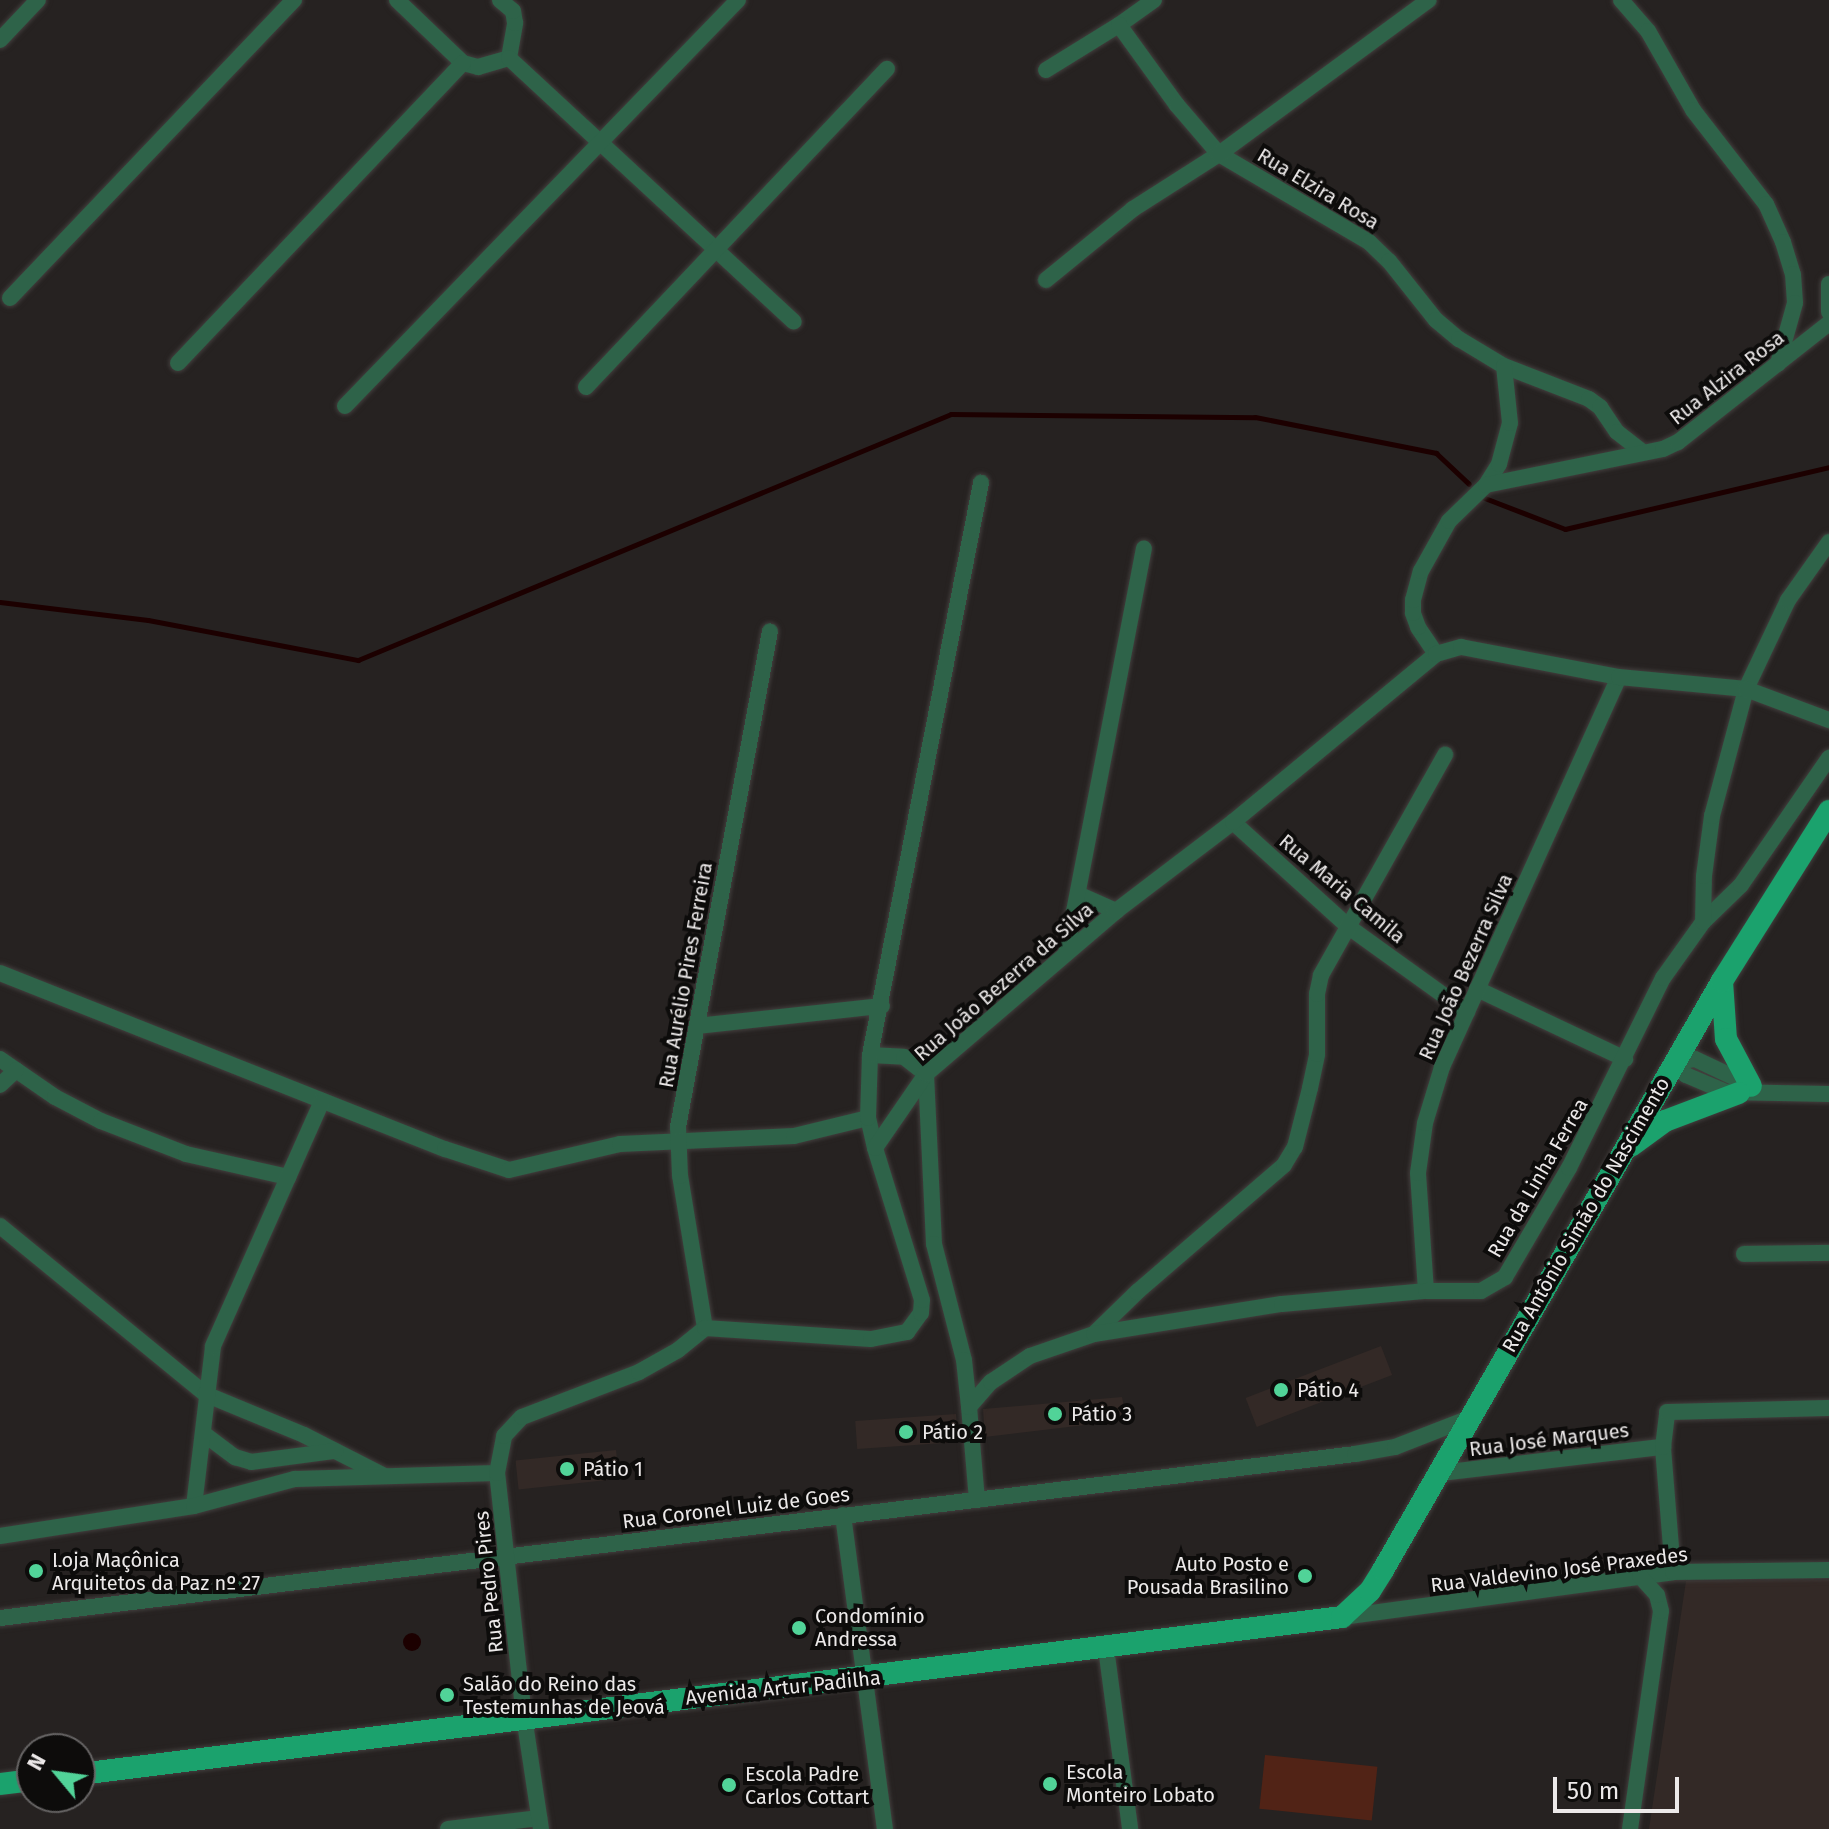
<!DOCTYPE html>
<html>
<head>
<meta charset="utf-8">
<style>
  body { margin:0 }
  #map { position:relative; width:1829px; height:1829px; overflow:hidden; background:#262221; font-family:"Fira Sans",sans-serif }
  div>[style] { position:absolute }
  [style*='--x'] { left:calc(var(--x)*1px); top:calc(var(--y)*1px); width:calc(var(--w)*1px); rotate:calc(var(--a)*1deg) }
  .built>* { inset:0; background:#332926; transform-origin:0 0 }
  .green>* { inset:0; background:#512316; transform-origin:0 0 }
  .water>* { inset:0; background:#1c0000 }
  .round { border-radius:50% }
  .stream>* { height:5px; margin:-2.5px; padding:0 2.5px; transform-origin:2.5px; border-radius:2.5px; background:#1c0000 }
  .roads { filter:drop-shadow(0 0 2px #423e3d) drop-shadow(0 0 2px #423e3d) }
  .minor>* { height:16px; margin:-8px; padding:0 8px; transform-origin:8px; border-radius:8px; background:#2e6349 }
  .major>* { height:22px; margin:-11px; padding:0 11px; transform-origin:11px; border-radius:11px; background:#1ba26d }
  .dots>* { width:22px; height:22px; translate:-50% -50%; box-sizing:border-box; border:4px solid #0d0c0b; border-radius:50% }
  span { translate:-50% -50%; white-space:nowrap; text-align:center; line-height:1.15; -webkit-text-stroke:8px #0d0c0b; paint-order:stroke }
  .street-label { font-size:20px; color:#ece9e9 }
  .poi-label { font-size:20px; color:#ece9e9 }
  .left { translate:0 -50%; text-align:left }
  .right { translate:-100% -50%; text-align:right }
  .north { position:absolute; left:16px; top:1733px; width:80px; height:80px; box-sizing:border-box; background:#0d0c0b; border:2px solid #666464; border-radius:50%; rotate:299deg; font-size:22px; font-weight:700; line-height:32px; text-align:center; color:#ece9e9 }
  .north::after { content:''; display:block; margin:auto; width:28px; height:36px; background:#51d398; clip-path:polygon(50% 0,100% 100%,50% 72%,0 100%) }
  .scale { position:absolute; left:1553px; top:1777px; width:126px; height:36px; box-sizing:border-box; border:4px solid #ece9e9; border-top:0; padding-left:10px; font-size:24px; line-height:28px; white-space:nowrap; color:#ece9e9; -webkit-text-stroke:6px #0d0c0b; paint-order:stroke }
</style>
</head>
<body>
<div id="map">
  <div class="built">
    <div style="left:1381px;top:1346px;width:31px;height:145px;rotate:69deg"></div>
    <div style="clip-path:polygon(1122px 1397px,1127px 1420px,985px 1437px,983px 1409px)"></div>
    <div style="left:956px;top:1414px;width:28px;height:101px;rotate:86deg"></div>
    <div style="left:616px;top:1450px;width:29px;height:101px;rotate:84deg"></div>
    <div style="clip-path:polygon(1829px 1580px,1829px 1829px,1649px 1829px,1686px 1581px)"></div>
  </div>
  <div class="green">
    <div style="left:1265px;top:1755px;width:113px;height:54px;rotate:6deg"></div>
  </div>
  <div class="water">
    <div class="round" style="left:403px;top:1633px;width:18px;height:18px"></div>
  </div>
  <div class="stream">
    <div style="--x:1482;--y:497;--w:89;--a:21.1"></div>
    <div style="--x:1565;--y:529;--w:271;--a:-13.2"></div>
    <div style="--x:0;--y:602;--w:149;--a:6.9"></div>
    <div style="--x:148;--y:620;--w:214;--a:10.8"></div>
    <div style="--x:358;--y:660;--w:642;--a:-22.53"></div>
    <div style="--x:951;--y:414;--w:304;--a:0.6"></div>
    <div style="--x:1255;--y:417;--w:185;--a:11.2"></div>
    <div style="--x:1436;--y:453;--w:45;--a:43.2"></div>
  </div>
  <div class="roads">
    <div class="minor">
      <div style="--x:397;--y:0;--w:91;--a:43.7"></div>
      <div style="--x:463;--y:63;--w:16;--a:15"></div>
      <div style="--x:478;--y:67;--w:32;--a:-16"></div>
      <div style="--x:509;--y:58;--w:36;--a:-80"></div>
      <div style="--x:515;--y:23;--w:12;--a:-99"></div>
      <div style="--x:513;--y:11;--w:17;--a:-140"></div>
      <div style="--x:1621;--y:0;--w:41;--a:48.9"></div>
      <div style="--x:1648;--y:31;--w:91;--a:60.3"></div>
      <div style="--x:1693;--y:110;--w:119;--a:52.2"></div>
      <div style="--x:1766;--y:204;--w:42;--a:65.9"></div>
      <div style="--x:1783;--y:242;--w:34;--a:73"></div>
      <div style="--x:1793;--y:274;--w:29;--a:86"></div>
      <div style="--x:1795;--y:303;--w:63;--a:105.6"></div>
      <div style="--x:1119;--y:25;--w:43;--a:-35.5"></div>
      <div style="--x:0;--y:40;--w:55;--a:-46.5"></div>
      <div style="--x:509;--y:58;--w:388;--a:42.8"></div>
      <div style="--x:1046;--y:70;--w:86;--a:-31.7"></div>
      <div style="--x:1119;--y:25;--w:99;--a:54.1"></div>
      <div style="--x:1177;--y:105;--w:65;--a:49.4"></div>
      <div style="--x:1219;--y:154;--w:174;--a:30.4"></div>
      <div style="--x:1369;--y:242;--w:28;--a:44"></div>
      <div style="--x:1389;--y:261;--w:75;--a:51.5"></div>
      <div style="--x:1436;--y:320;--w:30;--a:40"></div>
      <div style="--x:1459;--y:339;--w:52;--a:31"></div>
      <div style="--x:1504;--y:366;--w:91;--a:21.2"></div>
      <div style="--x:1589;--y:399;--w:14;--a:36"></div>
      <div style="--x:1600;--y:407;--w:30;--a:56"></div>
      <div style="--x:1617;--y:432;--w:33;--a:38"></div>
      <div style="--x:1046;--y:280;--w:112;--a:-39.2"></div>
      <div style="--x:1133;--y:209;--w:102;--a:-32.6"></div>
      <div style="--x:1219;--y:154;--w:260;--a:-36.3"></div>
      <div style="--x:1829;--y:284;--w:28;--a:90"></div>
      <div style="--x:10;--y:298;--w:412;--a:-46.4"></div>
      <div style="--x:178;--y:363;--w:414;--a:-46.5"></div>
      <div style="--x:586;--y:387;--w:438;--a:-46.6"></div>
      <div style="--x:345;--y:406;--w:565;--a:-45.93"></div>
      <div style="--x:1486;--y:485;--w:25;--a:-58"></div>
      <div style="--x:1499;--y:464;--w:42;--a:-75"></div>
      <div style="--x:1510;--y:423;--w:57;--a:-96"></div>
      <div style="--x:1436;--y:654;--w:32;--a:-124"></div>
      <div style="--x:1418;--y:627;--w:15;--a:-110"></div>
      <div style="--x:1413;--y:613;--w:13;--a:-90"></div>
      <div style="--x:1413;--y:600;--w:30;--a:-75"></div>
      <div style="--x:1421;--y:571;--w:57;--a:-60.8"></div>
      <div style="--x:1449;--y:521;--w:52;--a:-44.2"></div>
      <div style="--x:1486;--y:485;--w:181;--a:-11.5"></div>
      <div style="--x:1663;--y:449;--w:17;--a:-25"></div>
      <div style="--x:1678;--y:442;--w:192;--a:-38.2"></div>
      <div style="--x:1233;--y:822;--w:158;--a:42.2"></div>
      <div style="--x:1350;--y:928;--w:144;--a:35.7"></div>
      <div style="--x:1078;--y:894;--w:42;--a:24.1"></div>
      <div style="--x:1703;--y:922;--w:53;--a:-44.2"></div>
      <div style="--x:1741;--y:885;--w:155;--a:-55.3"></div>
      <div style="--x:1066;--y:953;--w:412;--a:-79.1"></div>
      <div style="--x:0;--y:973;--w:479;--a:21.6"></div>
      <div style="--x:445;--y:1149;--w:67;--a:18.2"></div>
      <div style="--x:509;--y:1170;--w:114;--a:-13.2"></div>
      <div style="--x:620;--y:1144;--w:174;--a:-2.6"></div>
      <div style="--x:794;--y:1136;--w:76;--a:-13.7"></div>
      <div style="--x:1477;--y:989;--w:164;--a:25.3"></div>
      <div style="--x:697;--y:1026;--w:186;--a:-6.2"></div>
      <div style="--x:870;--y:1055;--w:34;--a:3"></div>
      <div style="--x:904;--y:1057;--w:28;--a:38"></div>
      <div style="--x:926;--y:1074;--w:170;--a:87.3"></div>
      <div style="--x:934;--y:1244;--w:120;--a:75.5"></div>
      <div style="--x:964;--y:1360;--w:47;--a:83.9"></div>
      <div style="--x:0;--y:1059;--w:67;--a:34.6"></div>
      <div style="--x:55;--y:1097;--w:52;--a:27.6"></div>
      <div style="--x:101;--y:1121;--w:91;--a:21.2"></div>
      <div style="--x:186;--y:1154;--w:105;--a:12.7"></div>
      <div style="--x:1674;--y:1063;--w:17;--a:45"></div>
      <div style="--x:1686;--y:1075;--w:43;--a:23"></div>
      <div style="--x:1726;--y:1092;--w:103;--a:1.1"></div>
      <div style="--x:1674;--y:1063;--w:21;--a:-11"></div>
      <div style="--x:1695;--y:1059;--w:61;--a:25.3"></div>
      <div style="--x:0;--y:1085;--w:22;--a:-43"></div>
      <div style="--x:875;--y:1148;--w:31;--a:-103"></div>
      <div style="--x:868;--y:1118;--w:63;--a:-88.2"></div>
      <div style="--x:870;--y:1055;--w:583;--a:-79.02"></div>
      <div style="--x:0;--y:1226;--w:265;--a:39.3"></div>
      <div style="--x:205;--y:1394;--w:107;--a:22.5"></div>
      <div style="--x:304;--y:1435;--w:89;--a:26.9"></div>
      <div style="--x:1744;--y:1254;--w:85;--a:-0.7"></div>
      <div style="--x:1426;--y:1291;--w:118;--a:-93.9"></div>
      <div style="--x:1418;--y:1173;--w:50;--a:-82"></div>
      <div style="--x:1425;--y:1123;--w:59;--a:-73.1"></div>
      <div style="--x:1442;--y:1067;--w:428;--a:-65.6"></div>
      <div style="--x:705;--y:1328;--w:154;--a:-99.3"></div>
      <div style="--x:680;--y:1176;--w:49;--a:-92.3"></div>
      <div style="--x:678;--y:1127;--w:504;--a:-79.49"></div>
      <div style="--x:1095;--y:1333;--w:59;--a:-44.3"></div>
      <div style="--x:1137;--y:1292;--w:194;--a:-40.8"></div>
      <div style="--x:1284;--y:1165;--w:21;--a:-59"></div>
      <div style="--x:1295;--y:1147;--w:61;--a:-75.7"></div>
      <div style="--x:1310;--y:1088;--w:35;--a:-78"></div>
      <div style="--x:1317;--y:1054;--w:60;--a:-90"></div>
      <div style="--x:1317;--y:994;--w:19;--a:-78"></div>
      <div style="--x:1321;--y:975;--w:253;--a:-60.6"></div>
      <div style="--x:204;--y:1434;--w:39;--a:37"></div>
      <div style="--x:235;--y:1457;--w:17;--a:17"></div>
      <div style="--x:251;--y:1462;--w:85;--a:-7.5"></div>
      <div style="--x:1440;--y:1473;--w:225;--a:-6.7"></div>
      <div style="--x:977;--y:1500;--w:93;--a:-94.9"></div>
      <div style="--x:969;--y:1407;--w:33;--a:-49"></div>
      <div style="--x:991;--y:1382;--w:47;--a:-33.7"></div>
      <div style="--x:1030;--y:1356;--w:68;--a:-19"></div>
      <div style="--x:1094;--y:1334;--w:190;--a:-9.1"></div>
      <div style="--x:1282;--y:1304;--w:145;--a:-5.2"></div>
      <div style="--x:1426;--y:1291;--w:55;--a:0"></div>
      <div style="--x:1481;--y:1291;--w:28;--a:-30"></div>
      <div style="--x:1505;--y:1277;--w:126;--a:-59.6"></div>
      <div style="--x:1569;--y:1168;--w:212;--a:-63.7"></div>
      <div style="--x:1663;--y:978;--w:69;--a:-54.5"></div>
      <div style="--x:1703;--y:922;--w:46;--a:-88.8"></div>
      <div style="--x:1704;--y:876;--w:61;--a:-82.4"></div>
      <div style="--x:1712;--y:816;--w:131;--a:-75"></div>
      <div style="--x:1746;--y:689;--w:98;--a:-64.7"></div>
      <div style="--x:1788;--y:600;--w:71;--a:-54.7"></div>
      <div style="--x:194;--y:1506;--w:161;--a:-83.2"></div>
      <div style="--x:213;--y:1346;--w:268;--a:-66"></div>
      <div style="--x:843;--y:1515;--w:317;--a:82.4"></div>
      <div style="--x:0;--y:1536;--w:196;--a:-8.8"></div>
      <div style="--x:194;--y:1506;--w:105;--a:-15"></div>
      <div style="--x:295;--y:1479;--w:202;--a:-1.7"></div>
      <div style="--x:1673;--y:1572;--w:125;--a:-94.6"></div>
      <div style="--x:1663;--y:1447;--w:35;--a:-83"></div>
      <div style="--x:1667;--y:1412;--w:162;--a:-1.4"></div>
      <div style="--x:1342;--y:1617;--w:334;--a:-7.7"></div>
      <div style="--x:1673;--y:1572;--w:156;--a:-0.7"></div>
      <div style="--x:0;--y:1618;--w:1365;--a:-6.9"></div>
      <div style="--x:1355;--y:1454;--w:41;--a:-9.9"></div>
      <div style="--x:1395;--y:1447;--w:83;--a:-21.3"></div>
      <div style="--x:1106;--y:1648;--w:183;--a:82.4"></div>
      <div style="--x:448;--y:1829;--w:92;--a:-6.9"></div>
      <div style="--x:541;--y:1829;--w:113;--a:-98.6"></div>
      <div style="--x:524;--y:1717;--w:245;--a:-96.3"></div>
      <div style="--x:497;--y:1473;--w:38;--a:-79"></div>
      <div style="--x:504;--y:1436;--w:26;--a:-47"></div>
      <div style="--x:522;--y:1417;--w:125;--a:-21"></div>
      <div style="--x:639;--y:1372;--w:45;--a:-29.4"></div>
      <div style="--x:678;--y:1350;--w:35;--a:-39"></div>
      <div style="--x:705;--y:1328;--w:166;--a:3.8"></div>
      <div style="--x:871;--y:1339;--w:37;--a:-11"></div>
      <div style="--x:907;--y:1332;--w:24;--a:-54"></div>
      <div style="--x:921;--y:1313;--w:13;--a:-86"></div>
      <div style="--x:922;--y:1300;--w:159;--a:-107.2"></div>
      <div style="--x:875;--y:1148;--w:90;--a:-55.4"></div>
      <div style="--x:926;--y:1074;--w:250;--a:-40.6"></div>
      <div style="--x:1116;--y:911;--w:147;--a:-37.3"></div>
      <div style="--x:1233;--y:822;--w:264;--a:-39.6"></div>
      <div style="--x:1436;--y:654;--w:26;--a:-16"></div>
      <div style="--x:1461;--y:647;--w:161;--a:10.8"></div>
      <div style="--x:1619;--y:677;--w:128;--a:5.4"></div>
      <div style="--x:1746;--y:689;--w:89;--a:20.5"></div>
      <div style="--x:1630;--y:1829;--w:220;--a:-81.9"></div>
      <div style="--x:1661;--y:1611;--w:16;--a:-104"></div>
      <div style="--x:1657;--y:1595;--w:25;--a:-132"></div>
    </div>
    <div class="major">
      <div style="--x:1722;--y:981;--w:58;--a:86.1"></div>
      <div style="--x:1726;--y:1039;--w:53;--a:62"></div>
      <div style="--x:1631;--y:1146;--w:42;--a:-36.3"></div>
      <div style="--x:1665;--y:1121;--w:79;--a:-20.7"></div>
      <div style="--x:80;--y:1774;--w:1272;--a:-7.09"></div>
      <div style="--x:1342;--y:1617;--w:38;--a:-43"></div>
      <div style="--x:1370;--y:1591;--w:25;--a:-58"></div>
      <div style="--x:1383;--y:1570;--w:680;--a:-60.08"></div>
      <div style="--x:1722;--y:981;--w:201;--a:-57.8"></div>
      <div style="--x:0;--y:1784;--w:32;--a:-7"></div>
    </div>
  </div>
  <div class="dots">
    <div style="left:1281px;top:1390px;background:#51d398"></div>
    <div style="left:1055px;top:1414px;background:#51d398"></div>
    <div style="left:906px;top:1432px;background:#51d398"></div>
    <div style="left:567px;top:1469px;background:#51d398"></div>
    <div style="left:36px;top:1571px;background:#51d398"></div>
    <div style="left:1305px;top:1576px;background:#51d398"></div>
    <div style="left:799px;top:1628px;background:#51d398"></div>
    <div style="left:447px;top:1695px;background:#51d398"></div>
    <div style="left:1050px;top:1784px;background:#51d398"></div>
    <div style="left:729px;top:1785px;background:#51d398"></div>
  </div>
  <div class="street-label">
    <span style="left:1318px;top:189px;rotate:31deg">Rua Elzira Rosa</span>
    <span style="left:1727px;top:378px;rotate:-38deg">Rua Alzira Rosa</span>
    <span style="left:1342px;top:889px;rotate:40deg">Rua Maria Camila</span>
    <span style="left:1466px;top:967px;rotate:-66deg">Rua João Bezerra Silva</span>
    <span style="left:686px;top:975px;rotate:-80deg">Rua Aurélio Pires Ferreira</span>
    <span style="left:1004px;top:982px;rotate:-41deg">Rua João Bezerra da Silva</span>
    <span style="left:1538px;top:1178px;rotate:-60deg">Rua da Linha Ferrea</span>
    <span style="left:1586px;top:1215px;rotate:-60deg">Rua Antônio Simão do Nascimento</span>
    <span style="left:1549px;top:1440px;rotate:-7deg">Rua José Marques</span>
    <span style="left:736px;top:1508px;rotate:-7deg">Rua Coronel Luiz de Goes</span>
    <span style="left:1559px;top:1570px;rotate:-7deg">Rua Valdevino José Praxedes</span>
    <span style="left:489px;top:1582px;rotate:-96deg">Rua Pedro Pires</span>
    <span style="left:783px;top:1688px;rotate:-6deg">Avenida Artur Padilha</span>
  </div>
  <div class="poi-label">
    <span class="left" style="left:1297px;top:1390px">Pátio 4</span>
    <span class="left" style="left:1071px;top:1414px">Pátio 3</span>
    <span class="left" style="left:922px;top:1432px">Pátio 2</span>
    <span class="left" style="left:583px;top:1469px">Pátio 1</span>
    <span class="left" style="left:52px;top:1572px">Loja Maçônica<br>Arquitetos da Paz nº 27</span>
    <span class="right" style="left:1289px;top:1576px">Auto Posto e<br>Pousada Brasilino</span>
    <span class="left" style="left:815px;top:1628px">Condomínio<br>Andressa</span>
    <span class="left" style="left:463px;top:1696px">Salão do Reino das<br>Testemunhas de Jeová</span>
    <span class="left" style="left:1066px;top:1784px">Escola<br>Monteiro Lobato</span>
    <span class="left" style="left:745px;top:1786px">Escola Padre<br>Carlos Cottart</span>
  </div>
  <div class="north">N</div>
  <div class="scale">50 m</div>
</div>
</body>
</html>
